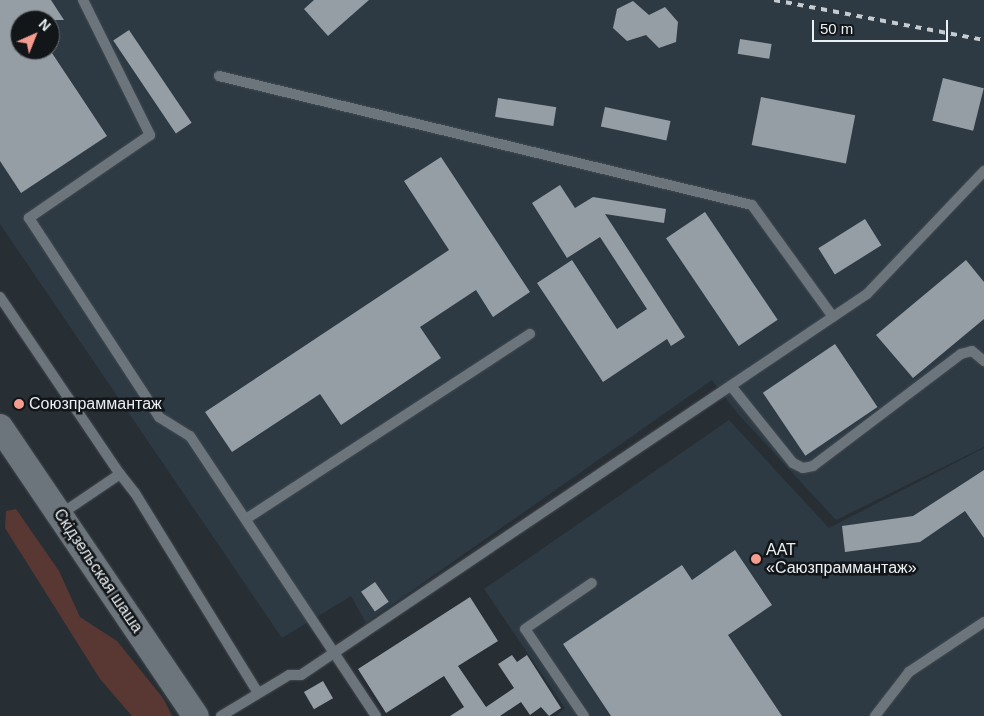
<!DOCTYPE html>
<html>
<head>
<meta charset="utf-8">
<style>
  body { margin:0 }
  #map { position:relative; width:984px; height:716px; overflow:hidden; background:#272e34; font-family:Helvetica,sans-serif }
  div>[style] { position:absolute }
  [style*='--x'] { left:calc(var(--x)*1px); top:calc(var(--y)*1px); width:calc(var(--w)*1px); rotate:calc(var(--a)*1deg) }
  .built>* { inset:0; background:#2d3a44 }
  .green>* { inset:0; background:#593732 }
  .building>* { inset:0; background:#959da5; transform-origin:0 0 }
  .roads { filter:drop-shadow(0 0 1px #444a50) drop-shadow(0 0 1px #444a50) }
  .service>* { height:10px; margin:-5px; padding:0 5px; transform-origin:5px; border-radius:5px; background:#6d757c }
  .tertiary>* { height:26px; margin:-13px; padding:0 13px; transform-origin:13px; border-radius:13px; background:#6d757c }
  .rail>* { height:4px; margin-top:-2px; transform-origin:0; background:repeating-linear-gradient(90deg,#c5cbcf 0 6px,transparent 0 12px) }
  .dots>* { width:14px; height:14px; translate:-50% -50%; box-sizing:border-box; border:2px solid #121618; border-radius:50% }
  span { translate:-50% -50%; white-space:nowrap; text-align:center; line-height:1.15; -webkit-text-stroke:5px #121618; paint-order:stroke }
  .poi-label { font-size:16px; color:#eaeff3 }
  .left { translate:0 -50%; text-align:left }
  .street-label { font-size:16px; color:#eaeff3 }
  .north { position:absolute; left:10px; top:10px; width:50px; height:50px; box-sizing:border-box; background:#121618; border:1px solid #686d70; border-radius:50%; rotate:44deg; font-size:14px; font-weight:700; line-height:20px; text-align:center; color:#eaeff3 }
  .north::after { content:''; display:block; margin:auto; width:18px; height:22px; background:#f59c90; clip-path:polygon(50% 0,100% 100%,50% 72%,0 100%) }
  .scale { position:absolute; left:812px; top:20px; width:136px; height:22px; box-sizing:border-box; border:2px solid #eaeff3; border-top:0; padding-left:6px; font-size:15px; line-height:18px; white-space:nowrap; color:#eaeff3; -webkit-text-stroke:4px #121618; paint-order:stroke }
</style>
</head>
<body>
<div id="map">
  <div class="built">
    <div style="clip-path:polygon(evenodd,0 0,984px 0,984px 447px,836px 520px,738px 414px,712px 380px,366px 623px,351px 596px,282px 638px,0 224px,0 0,20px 20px,50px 20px,50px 50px,20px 50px,20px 20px)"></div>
    <div style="clip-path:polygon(729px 420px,829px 528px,984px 448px,984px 716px,556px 716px,565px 708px,484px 589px)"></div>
  </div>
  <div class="green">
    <div style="clip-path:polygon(16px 509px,59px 571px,80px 617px,117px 641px,163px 698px,172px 716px,132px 716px,100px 679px,5px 528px,6px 511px)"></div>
  </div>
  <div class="building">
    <div style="clip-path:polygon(0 0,51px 0,64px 20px,20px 20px,20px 50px,50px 50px,107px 136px,21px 193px,0 161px)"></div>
    <div style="clip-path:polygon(314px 0,369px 0,328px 36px,304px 9px)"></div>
    <div style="clip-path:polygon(633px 1px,649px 15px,665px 7px,678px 22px,676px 42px,659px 48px,646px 35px,627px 41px,613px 28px,617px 9px)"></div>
    <div style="left:129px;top:30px;width:112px;height:19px;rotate:56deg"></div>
    <div style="left:740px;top:39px;width:32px;height:15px;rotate:9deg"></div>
    <div style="left:943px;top:78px;width:42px;height:44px;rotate:14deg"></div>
    <div style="left:761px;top:97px;width:96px;height:49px;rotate:11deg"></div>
    <div style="left:498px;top:98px;width:59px;height:19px;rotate:9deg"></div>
    <div style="left:605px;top:107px;width:67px;height:20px;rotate:12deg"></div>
    <div style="clip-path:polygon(441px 157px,530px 292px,493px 317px,476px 290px,420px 327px,441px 358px,341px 425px,320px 394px,232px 452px,205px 412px,449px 250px,404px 181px)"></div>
    <div style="clip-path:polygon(560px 185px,575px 208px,593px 197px,666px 209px,664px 223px,605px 214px,685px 337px,671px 346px,667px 339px,603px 382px,537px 283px,572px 260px,617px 329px,647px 309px,600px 237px,567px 258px,532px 203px)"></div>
    <div style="left:705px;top:212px;width:130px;height:47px;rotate:56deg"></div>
    <div style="left:865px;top:219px;width:31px;height:55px;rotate:58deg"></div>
    <div style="clip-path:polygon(966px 260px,984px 282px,984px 319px,913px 378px,876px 335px)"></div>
    <div style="left:835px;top:344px;width:76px;height:87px;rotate:56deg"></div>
    <div style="clip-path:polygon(984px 470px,984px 538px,965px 511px,920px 542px,845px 552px,842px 526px,913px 516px)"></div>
    <div style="clip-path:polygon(735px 550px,772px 605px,728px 635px,782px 716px,611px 716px,563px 644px,682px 565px,692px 580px)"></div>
    <div style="left:375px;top:582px;width:24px;height:17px;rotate:55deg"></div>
    <div style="clip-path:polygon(470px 597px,498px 641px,458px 666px,486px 707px,514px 688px,498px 664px,512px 655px,517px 662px,527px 655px,561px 708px,549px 716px,541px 707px,530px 715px,521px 702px,500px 716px,450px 716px,464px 707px,444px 676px,386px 713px,358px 669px)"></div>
    <div style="left:323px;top:681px;width:20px;height:22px;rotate:60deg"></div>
  </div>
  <div class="roads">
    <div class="service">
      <div style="--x:83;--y:0;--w:151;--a:63.6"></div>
      <div style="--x:150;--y:135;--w:147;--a:145.6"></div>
      <div style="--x:29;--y:218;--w:238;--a:56.8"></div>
      <div style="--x:159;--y:417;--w:36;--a:32"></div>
      <div style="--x:190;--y:436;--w:336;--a:56.4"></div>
      <div style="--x:219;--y:76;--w:548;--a:13.61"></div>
      <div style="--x:752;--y:205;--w:138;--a:54.1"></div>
      <div style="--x:0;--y:297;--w:214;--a:55.9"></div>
      <div style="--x:120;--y:474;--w:71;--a:145.9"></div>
      <div style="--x:731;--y:386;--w:99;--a:51.2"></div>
      <div style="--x:793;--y:463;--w:11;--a:27"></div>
      <div style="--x:803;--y:468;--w:10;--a:-11"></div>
      <div style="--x:813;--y:466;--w:186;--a:-37.1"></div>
      <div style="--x:961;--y:354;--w:11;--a:-15"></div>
      <div style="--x:972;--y:351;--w:16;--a:40"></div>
      <div style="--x:120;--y:474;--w:24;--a:52"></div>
      <div style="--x:135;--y:493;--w:235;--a:58.4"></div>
      <div style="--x:246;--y:519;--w:339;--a:-33.1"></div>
      <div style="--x:221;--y:716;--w:79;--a:-31.1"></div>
      <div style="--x:289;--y:675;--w:12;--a:0"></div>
      <div style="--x:301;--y:675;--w:682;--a:-33.95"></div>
      <div style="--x:867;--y:294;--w:170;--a:-46.4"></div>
      <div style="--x:584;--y:716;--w:105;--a:-124.1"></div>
      <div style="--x:525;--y:629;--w:81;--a:-34.5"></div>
      <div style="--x:875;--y:716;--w:56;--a:-52.3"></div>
      <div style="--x:909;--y:672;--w:90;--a:-33.7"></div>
    </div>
    <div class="tertiary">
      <div style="--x:0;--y:427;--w:349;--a:55.9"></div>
    </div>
  </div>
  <div class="rail">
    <div style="--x:774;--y:0;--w:214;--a:10.8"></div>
  </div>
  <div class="dots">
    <div style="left:19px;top:404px;background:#f59c90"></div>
    <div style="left:756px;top:559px;background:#f59c90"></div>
  </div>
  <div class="poi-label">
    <span class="left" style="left:29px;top:404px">Союзпраммантаж</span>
    <span class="left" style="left:766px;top:559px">ААТ<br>«Саюзпраммантаж»</span>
  </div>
  <div class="street-label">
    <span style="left:98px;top:571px;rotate:56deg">Скідзельская шаша</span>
  </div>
  <div class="north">N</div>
  <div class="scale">50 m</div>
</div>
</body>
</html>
